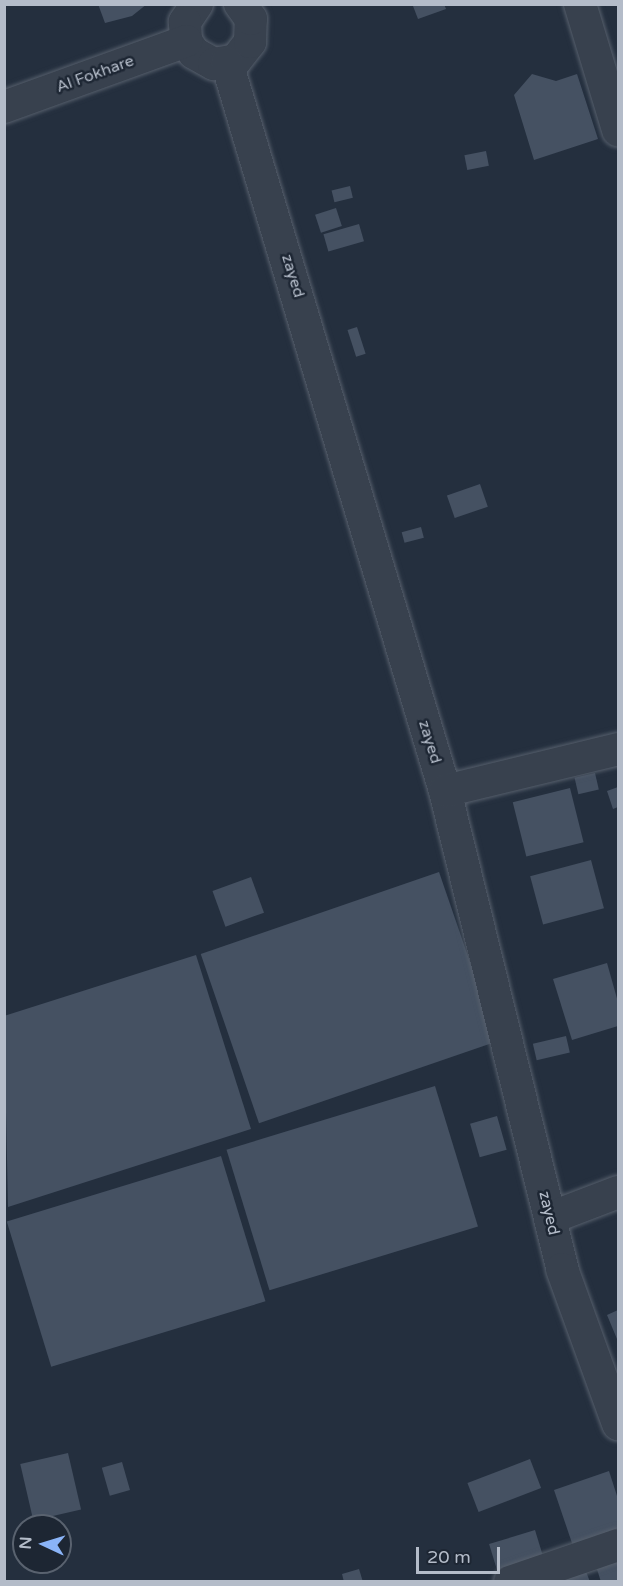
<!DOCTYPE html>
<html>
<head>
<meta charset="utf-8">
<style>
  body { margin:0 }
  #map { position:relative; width:623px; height:1586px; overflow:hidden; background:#242f3e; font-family:"Varela Round",sans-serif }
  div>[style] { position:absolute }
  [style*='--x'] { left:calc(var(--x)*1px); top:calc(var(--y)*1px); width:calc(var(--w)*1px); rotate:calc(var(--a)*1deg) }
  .building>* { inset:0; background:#455162; transform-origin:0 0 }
  .roads { filter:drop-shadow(0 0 2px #565f6c) drop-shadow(0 0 2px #565f6c) }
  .minor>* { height:32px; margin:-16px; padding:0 16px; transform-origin:16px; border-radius:16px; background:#38414e }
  span { translate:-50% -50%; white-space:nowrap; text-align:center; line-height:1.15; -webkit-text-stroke:5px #1d2633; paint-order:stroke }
  .street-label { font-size:16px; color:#b4bcc9 }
  .frame { position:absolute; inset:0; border:6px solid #b4bcc9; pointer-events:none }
  .north { position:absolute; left:12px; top:1514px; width:60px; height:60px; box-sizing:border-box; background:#1d2633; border:2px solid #59626f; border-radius:50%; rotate:274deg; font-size:16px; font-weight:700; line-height:24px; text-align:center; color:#b4bcc9 }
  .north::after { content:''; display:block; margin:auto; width:21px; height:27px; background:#8ab4f8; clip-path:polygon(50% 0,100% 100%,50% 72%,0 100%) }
  .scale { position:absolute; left:416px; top:1547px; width:84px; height:27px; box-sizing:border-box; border:3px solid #b4bcc9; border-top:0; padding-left:8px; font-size:18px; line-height:21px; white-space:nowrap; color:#b4bcc9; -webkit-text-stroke:4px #1d2633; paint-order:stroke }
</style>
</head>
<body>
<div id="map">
  <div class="building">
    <div style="clip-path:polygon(98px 4px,147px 4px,132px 16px,105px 23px)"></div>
    <div style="clip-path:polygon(444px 4px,446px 9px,418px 19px,413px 6px)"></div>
    <div style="clip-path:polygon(532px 74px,556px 81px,577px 74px,598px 139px,534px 160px,514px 95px)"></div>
    <div style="left:486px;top:151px;width:15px;height:22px;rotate:79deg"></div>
    <div style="left:350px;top:186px;width:12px;height:19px;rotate:76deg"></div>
    <div style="left:336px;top:208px;width:19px;height:22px;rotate:72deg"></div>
    <div style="left:359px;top:224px;width:18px;height:37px;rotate:74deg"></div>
    <div style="left:357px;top:327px;width:28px;height:10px;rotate:72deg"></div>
    <div style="left:480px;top:484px;width:24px;height:35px;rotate:71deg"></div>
    <div style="left:421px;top:527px;width:11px;height:20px;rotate:75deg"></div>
    <div style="left:595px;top:773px;width:17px;height:21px;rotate:77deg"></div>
    <div style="clip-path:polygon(618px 787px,618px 807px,613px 809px,607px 791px)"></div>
    <div style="left:570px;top:788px;width:56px;height:59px;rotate:76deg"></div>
    <div style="left:591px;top:860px;width:50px;height:63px;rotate:75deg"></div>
    <div style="left:439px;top:872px;width:179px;height:252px;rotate:71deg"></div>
    <div style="left:251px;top:877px;width:38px;height:41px;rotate:70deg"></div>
    <div style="clip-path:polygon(196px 955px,251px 1129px,8px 1207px,4px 1016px)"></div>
    <div style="clip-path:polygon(607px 963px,618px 1002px,618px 1026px,572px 1040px,553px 979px)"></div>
    <div style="left:566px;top:1036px;width:17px;height:34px;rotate:77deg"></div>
    <div style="left:435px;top:1086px;width:147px;height:218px;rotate:73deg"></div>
    <div style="left:497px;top:1116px;width:35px;height:28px;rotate:74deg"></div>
    <div style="left:221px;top:1156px;width:152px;height:224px;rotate:73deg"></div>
    <div style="clip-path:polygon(618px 1310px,618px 1338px,617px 1339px,607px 1315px)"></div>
    <div style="left:68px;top:1453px;width:58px;height:49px;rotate:77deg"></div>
    <div style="left:530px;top:1459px;width:31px;height:67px;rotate:69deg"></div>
    <div style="left:122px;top:1462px;width:29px;height:21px;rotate:74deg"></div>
    <div style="clip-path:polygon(609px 1471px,618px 1499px,618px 1537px,575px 1552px,554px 1490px)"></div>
    <div style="left:535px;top:1530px;width:31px;height:48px;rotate:73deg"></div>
    <div style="clip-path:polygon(618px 1554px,618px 1582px,601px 1582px,595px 1563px)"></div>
    <div style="clip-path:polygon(584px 1566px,590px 1582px,546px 1582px)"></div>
    <div style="clip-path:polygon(359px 1569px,363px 1582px,344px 1582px,342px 1574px)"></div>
  </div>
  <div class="roads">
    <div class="minor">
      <div style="--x:197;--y:4;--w:22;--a:124"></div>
      <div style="--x:185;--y:22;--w:19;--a:87"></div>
      <div style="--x:186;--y:41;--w:14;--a:56"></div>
      <div style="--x:194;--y:53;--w:23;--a:29"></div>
      <div style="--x:214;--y:64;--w:22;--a:-10"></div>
      <div style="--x:236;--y:60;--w:23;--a:-52"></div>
      <div style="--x:250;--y:42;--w:23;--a:-88"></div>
      <div style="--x:251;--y:19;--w:19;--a:-126"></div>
      <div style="--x:580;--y:4;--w:132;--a:73.2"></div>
      <div style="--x:227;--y:63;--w:760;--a:73.33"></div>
      <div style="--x:445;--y:791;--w:492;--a:76.2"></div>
      <div style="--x:562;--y:1269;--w:165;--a:70.1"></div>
      <div style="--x:4;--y:107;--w:194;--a:-19.9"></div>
      <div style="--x:445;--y:791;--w:178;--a:-13.6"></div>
      <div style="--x:550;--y:1218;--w:73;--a:-20.9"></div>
      <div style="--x:510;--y:1582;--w:114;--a:-18.9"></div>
    </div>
  </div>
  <div class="street-label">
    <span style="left:95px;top:74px;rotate:-20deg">Al Fokhare</span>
    <span style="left:293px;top:276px;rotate:73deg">zayed</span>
    <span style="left:430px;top:742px;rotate:73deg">zayed</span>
    <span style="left:549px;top:1213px;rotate:77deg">zayed</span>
  </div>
  <div class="frame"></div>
  <div class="north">N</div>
  <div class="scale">20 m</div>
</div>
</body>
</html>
